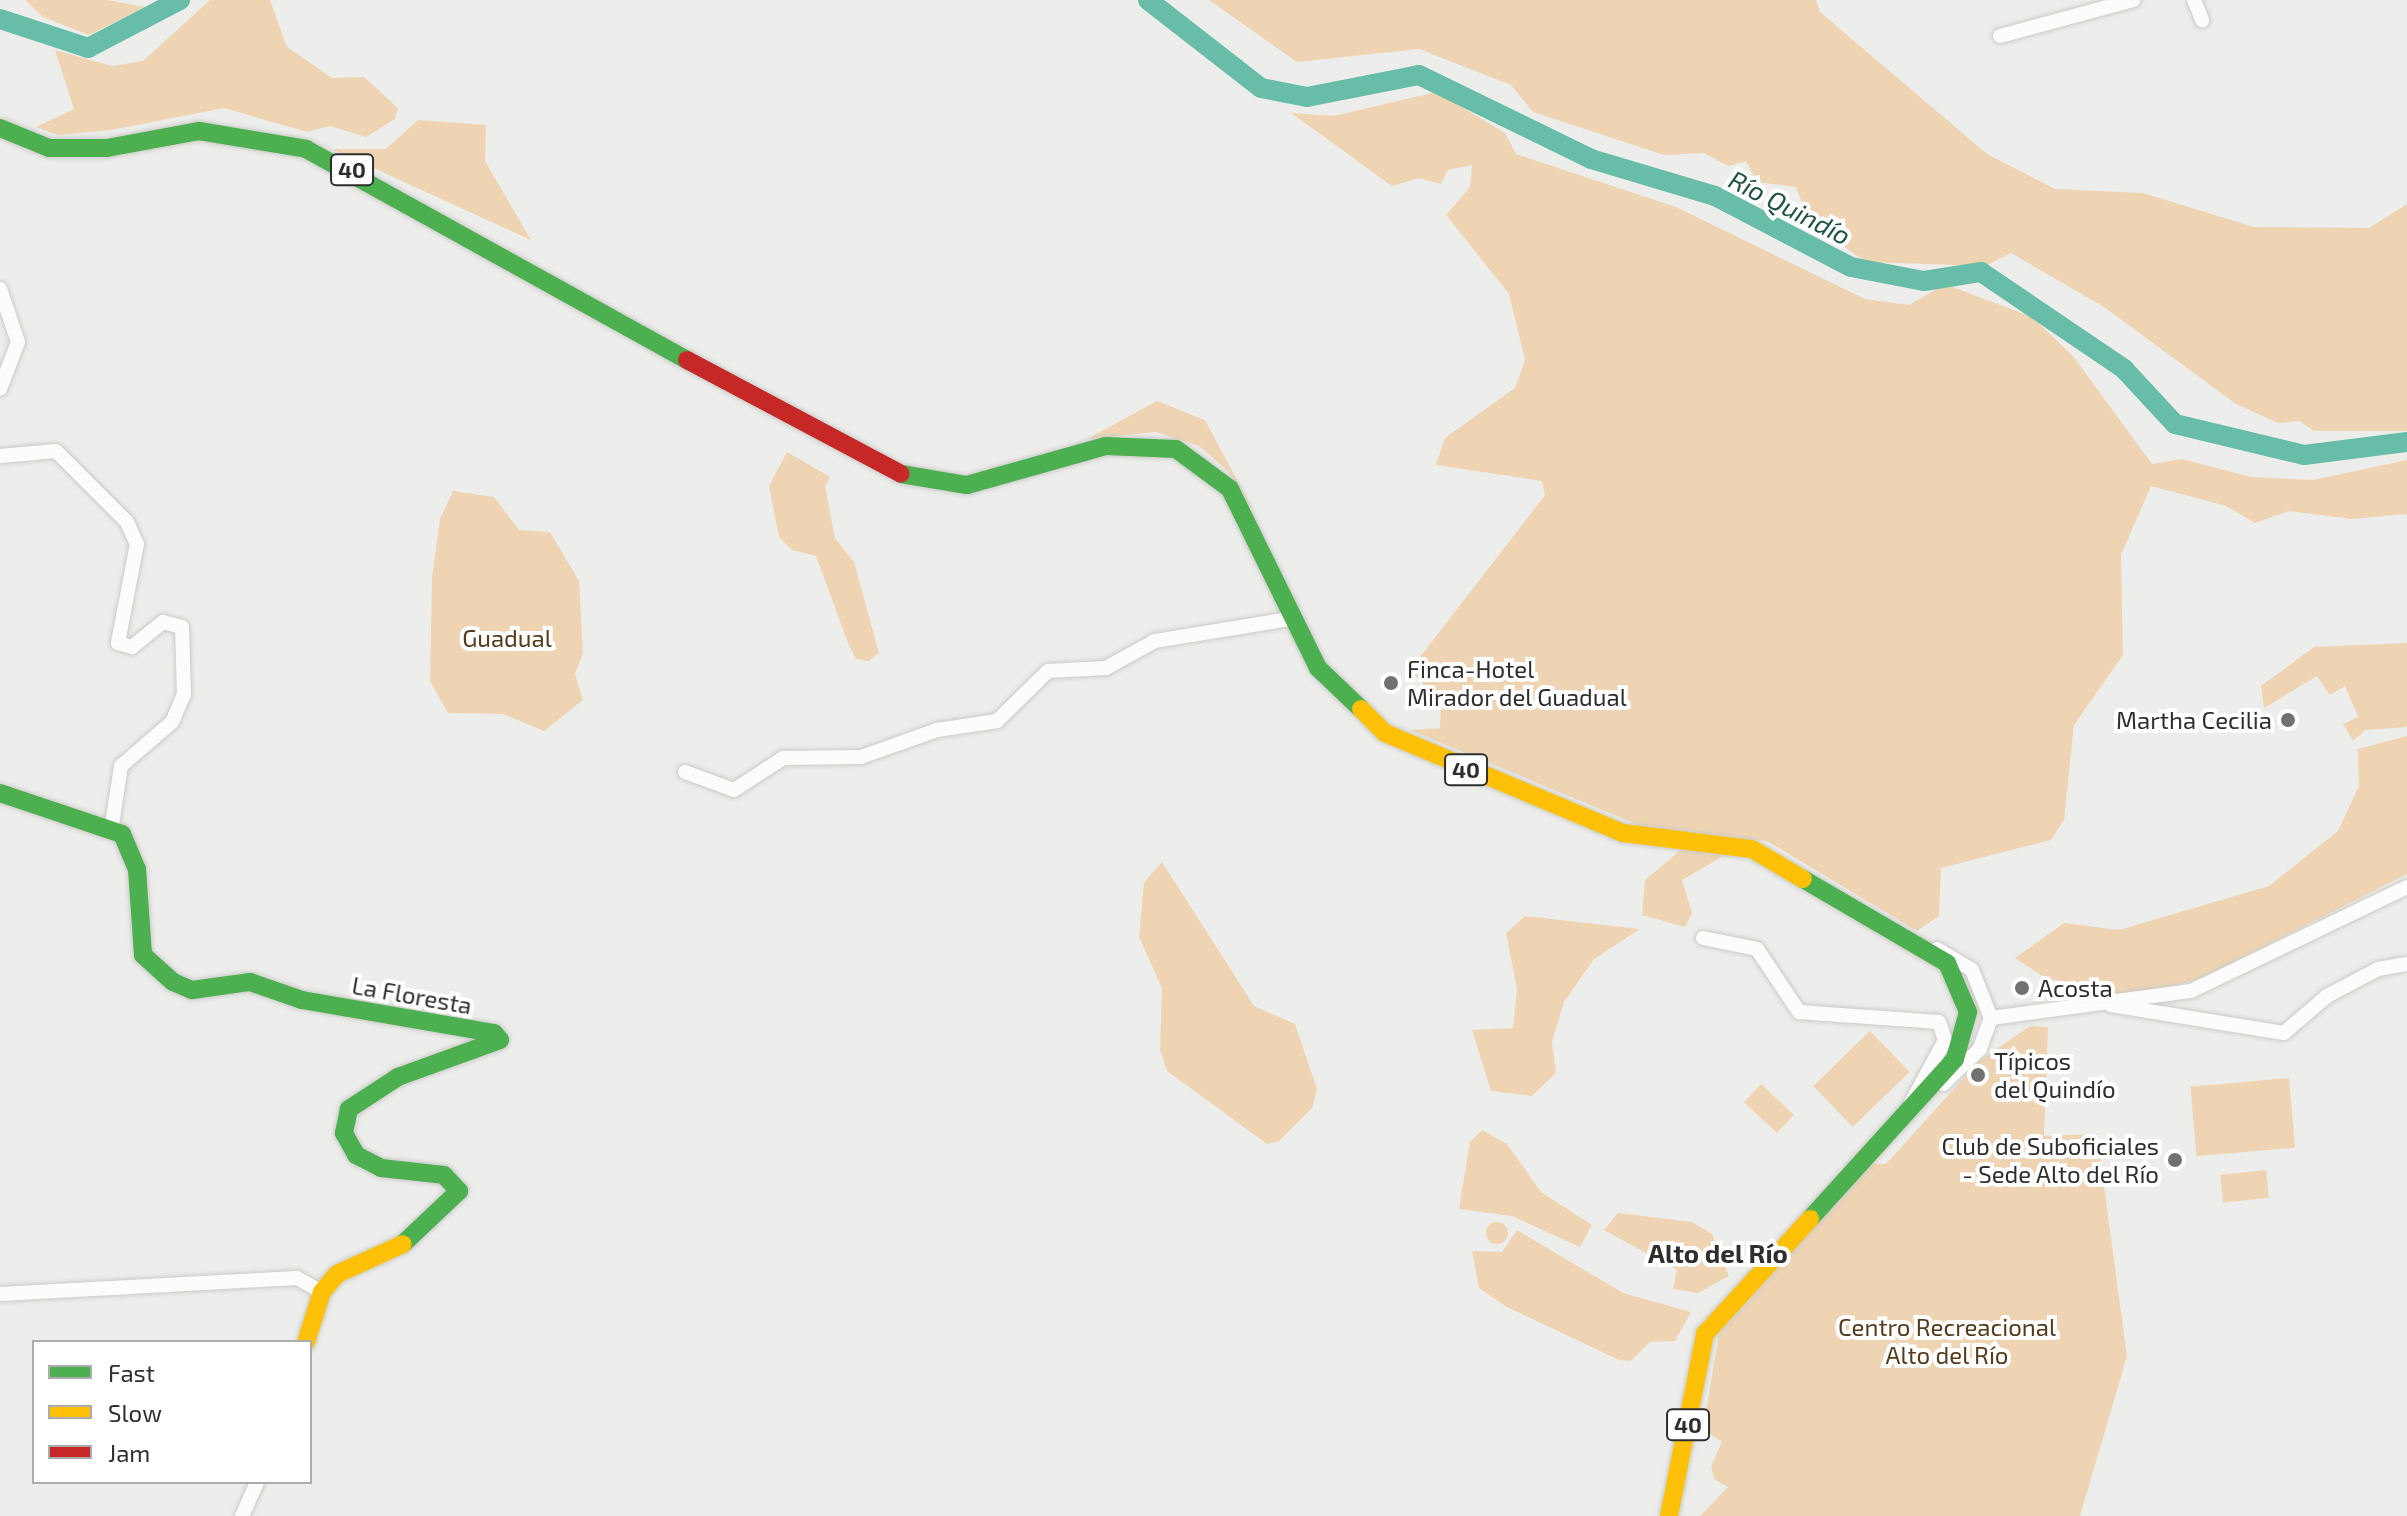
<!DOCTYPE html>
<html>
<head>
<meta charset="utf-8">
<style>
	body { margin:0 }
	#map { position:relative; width:2407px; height:1516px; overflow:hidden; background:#edeeeb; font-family:"Exo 2",sans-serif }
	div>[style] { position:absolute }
	.green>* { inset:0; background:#efd4b3; transform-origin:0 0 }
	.round { border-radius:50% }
	.river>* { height:20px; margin:-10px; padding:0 10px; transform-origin:10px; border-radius:10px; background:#68bda8 }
	.roads { filter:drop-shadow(0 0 2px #cacbc8) drop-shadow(0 0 2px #cacbc8) }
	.street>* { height:14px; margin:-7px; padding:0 7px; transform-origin:7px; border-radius:7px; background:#fcfcfc }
	.fast>* { height:18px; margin:-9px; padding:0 9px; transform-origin:9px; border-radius:9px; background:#4caf50 }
	.slow>* { height:18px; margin:-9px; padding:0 9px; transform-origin:9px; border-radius:9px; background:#ffc107 }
	.jam>* { height:18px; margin:-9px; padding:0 9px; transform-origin:9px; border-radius:9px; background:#c62828 }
	.dots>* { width:22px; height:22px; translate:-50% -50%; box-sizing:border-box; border:4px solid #fff; border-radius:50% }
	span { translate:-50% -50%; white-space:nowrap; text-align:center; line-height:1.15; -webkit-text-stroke:8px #fff; paint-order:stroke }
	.shield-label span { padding:2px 6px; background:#fff; border:2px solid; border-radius:6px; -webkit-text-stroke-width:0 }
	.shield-label { font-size:22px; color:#2e2f2d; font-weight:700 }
	.park-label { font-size:24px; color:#533b1c }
	.poi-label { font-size:24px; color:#2e2f2d }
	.left { translate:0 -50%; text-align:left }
	.right { translate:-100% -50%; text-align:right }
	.street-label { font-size:24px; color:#2e2f2d }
	.water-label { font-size:26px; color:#205144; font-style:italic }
	.neighbourhood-label { font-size:26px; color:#2e2f2d; font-weight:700 }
	.legend { position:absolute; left:32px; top:1340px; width:280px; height:144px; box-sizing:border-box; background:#fff; border:2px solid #abacab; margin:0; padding:10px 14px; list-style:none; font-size:24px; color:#2e2f2d }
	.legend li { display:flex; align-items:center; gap:16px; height:40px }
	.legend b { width:40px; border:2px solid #abacab }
</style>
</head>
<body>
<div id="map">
	<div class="green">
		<i style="clip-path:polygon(25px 0,107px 0,145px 7px,89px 35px,43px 17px)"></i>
		<i style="clip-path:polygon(210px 0,270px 0,287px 47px,332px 78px,364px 77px,398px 108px,395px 119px,366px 137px,330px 126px,307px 132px,224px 108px,111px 130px,58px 135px,36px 127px,74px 109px,55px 50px,112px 66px,143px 61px)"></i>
		<i style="clip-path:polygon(1209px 0,1816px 0,1820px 12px,1987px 154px,2055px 189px,2143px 193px,2254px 227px,2369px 228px,2407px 204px,2407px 431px,2314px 431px,2299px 421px,2278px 423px,2236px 404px,2104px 307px,2011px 253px,1985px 266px,1866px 262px,1832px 238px,1823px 221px,1808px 218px,1796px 187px,1757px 182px,1746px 161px,1728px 166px,1704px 153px,1664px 155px,1533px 112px,1511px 85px,1419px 49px,1297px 62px)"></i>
		<i style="clip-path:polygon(1436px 92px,1505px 133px,1516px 154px,1676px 207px,1865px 299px,1909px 305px,1945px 284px,2032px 317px,2073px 356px,2152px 464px,2182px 459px,2251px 477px,2313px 480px,2407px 460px,2407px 514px,2351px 519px,2289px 511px,2255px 523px,2226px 506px,2151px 486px,2121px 555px,2123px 655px,2074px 725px,2064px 820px,2051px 840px,1941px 868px,1939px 916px,1917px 931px,1767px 841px,1648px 829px,1410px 730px,1440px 728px,1441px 704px,1410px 670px,1545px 495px,1542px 481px,1436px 465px,1445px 438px,1515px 388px,1525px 360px,1509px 294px,1446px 215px,1470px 187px,1472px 165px,1448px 170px,1441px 184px,1419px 178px,1392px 186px,1291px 113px,1334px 116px)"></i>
		<i style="clip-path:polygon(418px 120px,486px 125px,485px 161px,531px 240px,332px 149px,386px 149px)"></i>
		<i style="clip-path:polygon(1157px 401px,1205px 420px,1255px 514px,1228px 471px,1199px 446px,1156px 432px,1087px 439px)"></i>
		<i style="clip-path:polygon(787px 452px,830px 477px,825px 486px,835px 538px,854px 562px,879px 653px,869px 661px,856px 659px,848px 643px,816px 556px,792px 550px,779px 537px,769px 486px)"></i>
		<i style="clip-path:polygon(453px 491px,494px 497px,519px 530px,550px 532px,579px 581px,583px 653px,575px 674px,583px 700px,544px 731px,503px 714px,448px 713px,430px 681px,432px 577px,440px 519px)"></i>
		<i style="clip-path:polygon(2407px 643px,2407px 727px,2365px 730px,2353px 741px,2343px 724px,2358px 717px,2345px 686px,2330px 695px,2317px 676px,2264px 708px,2261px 686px,2314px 647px)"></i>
		<i style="clip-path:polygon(2407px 736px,2407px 874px,2202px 978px,2157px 991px,2089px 995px,2090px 985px,2047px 979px,2015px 958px,2064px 923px,2119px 930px,2269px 886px,2338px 831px,2359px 786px,2358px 749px)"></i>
		<i style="clip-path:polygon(1681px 850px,1727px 854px,1682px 880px,1692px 913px,1685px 927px,1642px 915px,1645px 880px)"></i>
		<i style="clip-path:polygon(1162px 862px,1254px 1006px,1295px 1024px,1317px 1089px,1312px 1108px,1279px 1141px,1267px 1144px,1167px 1071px,1160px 1050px,1162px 988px,1139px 937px,1144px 883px)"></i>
		<i style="clip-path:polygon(1525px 916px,1640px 929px,1594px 959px,1564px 1002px,1552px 1042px,1556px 1073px,1532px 1096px,1491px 1091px,1472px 1030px,1513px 1028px,1517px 989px,1506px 933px)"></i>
		<i style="clip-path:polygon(2030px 1026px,2048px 1027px,2044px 1136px,2097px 1134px,2127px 1356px,2080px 1516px,1700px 1516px,1728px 1487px,1714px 1479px,1711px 1466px,1722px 1442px,1703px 1429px,1719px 1334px,1872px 1164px,1886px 1164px,1979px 1061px)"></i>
		<i style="left:1870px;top:1031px;width:57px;height:79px;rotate:46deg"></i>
		<i style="left:2289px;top:1078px;width:70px;height:99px;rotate:85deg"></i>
		<i style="left:1761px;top:1084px;width:45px;height:25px;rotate:43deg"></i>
		<i style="clip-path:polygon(1482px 1130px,1507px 1144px,1541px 1192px,1592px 1225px,1580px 1247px,1512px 1216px,1459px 1209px,1470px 1142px)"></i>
		<i style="left:2266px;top:1170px;width:28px;height:46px;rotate:84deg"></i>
		<i style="clip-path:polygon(1618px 1213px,1692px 1222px,1712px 1234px,1729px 1276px,1698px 1293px,1673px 1289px,1677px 1270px,1604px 1230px)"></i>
		<i class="round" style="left:1486px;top:1222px;width:22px;height:22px"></i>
		<i style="clip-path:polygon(1517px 1230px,1623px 1293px,1691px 1312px,1675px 1341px,1650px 1342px,1631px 1361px,1619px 1360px,1505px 1306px,1479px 1288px,1472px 1251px,1502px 1252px)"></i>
	</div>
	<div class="river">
		<i style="left:1148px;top:0;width:143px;rotate:37.9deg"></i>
		<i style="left:1261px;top:88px;width:47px;rotate:11.1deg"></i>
		<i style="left:1307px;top:97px;width:114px;rotate:-11.1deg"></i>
		<i style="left:1419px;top:75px;width:191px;rotate:26deg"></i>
		<i style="left:1591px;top:159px;width:129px;rotate:16.6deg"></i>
		<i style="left:1715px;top:196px;width:153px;rotate:27.6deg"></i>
		<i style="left:1851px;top:267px;width:74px;rotate:10.9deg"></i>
		<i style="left:1924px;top:281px;width:58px;rotate:-9deg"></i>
		<i style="left:1981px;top:272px;width:173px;rotate:34.1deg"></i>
		<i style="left:2124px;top:369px;width:75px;rotate:47.2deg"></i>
		<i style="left:2175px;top:424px;width:133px;rotate:13.5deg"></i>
		<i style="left:2304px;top:455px;width:104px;rotate:-7.2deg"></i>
		<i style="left:0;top:19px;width:93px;rotate:18.2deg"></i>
		<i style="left:88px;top:48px;width:104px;rotate:-27.6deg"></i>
	</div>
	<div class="roads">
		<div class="street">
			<i style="left:2194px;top:0;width:22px;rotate:68deg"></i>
			<i style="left:2000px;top:36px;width:138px;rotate:-15.1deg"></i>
			<i style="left:0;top:289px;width:56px;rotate:71.2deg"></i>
			<i style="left:18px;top:342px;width:50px;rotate:111deg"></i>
			<i style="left:0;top:456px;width:56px;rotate:-5.1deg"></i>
			<i style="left:56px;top:451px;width:100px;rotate:45deg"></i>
			<i style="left:127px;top:522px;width:24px;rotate:66deg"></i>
			<i style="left:137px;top:544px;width:101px;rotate:100.9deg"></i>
			<i style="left:118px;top:643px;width:15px;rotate:16deg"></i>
			<i style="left:132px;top:647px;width:40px;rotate:-39deg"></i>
			<i style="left:163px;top:622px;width:20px;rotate:15deg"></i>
			<i style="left:182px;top:627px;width:67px;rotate:88.3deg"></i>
			<i style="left:184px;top:694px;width:30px;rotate:113deg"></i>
			<i style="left:172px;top:722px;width:67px;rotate:139.2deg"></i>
			<i style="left:121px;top:766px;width:60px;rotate:98.7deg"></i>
			<i style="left:685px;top:772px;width:52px;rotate:20.2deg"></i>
			<i style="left:734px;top:790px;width:59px;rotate:-33.1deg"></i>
			<i style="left:783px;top:758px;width:78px;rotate:-0.7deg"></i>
			<i style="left:861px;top:757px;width:81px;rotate:-19.6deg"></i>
			<i style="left:937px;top:730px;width:61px;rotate:-8.5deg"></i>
			<i style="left:997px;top:721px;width:71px;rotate:-44.4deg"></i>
			<i style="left:1048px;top:671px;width:58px;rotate:-3deg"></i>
			<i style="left:1106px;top:668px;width:56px;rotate:-28.9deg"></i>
			<i style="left:1155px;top:641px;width:137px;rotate:-9.3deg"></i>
			<i style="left:1703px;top:938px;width:55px;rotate:11.5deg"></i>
			<i style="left:1757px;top:949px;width:76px;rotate:56.3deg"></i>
			<i style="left:1799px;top:1012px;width:140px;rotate:4.1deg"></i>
			<i style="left:1939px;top:1022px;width:19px;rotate:72deg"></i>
			<i style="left:1945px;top:1040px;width:72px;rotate:118.4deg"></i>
			<i style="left:1937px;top:949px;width:41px;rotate:31deg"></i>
			<i style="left:1972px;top:970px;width:52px;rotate:68.4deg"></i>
			<i style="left:1991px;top:1018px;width:33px;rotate:110deg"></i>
			<i style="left:1980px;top:1049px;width:51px;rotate:136.6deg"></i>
			<i style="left:2111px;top:1005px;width:175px;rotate:9.2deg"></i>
			<i style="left:2284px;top:1033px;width:57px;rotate:-40.7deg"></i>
			<i style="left:2327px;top:996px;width:58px;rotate:-27.9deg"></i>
			<i style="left:2378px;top:969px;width:29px;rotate:-10deg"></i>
			<i style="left:1991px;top:1018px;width:202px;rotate:-7.7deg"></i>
			<i style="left:2191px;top:991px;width:240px;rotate:-25.7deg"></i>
			<i style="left:0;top:1294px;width:297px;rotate:-3.1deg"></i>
			<i style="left:297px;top:1278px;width:29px;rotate:29deg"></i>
			<i style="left:242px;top:1516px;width:37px;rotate:-66deg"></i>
		</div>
		<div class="fast">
			<i style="left:0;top:128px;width:53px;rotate:22.2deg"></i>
			<i style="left:49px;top:148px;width:58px"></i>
			<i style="left:107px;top:148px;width:94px;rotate:-10.5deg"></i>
			<i style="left:199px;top:131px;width:109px;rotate:9.5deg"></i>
			<i style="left:306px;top:149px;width:436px;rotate:29deg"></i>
			<i style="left:901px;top:474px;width:67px;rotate:9.5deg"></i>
			<i style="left:967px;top:485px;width:144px;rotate:-15.7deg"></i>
			<i style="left:1106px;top:446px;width:70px;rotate:2.5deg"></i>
			<i style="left:1176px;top:449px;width:67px;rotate:36.5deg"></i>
			<i style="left:1230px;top:489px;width:199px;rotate:63.8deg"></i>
			<i style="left:1318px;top:668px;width:59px;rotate:43.6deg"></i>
			<i style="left:0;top:793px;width:129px;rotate:18.6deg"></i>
			<i style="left:122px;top:834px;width:38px;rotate:67deg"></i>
			<i style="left:137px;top:869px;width:86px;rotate:86deg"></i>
			<i style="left:143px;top:955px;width:40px;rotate:42deg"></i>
			<i style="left:173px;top:982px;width:21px;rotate:23deg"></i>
			<i style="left:192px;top:990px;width:59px;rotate:-7.9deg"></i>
			<i style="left:250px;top:982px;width:55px;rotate:19.1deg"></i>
			<i style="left:302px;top:1000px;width:195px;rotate:9.8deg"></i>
			<i style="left:494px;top:1033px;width:9px;rotate:49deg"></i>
			<i style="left:500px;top:1040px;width:109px;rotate:160.1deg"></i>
			<i style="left:398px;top:1077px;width:59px;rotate:146.9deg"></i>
			<i style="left:349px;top:1109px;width:25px;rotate:102deg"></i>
			<i style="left:344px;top:1133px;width:25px;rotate:61deg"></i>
			<i style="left:356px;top:1155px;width:28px;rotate:27deg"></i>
			<i style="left:381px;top:1168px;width:63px;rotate:6.3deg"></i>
			<i style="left:444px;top:1175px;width:22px;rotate:47deg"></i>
			<i style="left:459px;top:1191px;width:77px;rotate:136.6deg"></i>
			<i style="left:1803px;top:879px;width:167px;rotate:30.3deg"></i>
			<i style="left:1947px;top:963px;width:53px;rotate:66.8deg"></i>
			<i style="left:1968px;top:1012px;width:49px;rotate:105.5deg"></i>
			<i style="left:1955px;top:1059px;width:216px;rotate:132.2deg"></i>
		</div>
		<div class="slow">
			<i style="left:1361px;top:709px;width:34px;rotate:45deg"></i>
			<i style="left:1385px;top:733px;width:258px;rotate:22.8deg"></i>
			<i style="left:1623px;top:833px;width:130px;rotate:7.1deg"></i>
			<i style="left:1752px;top:849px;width:59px;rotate:30.5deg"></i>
			<i style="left:306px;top:1342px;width:52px;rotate:-72.3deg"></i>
			<i style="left:322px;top:1292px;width:23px;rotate:-50deg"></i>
			<i style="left:337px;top:1274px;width:72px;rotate:-24.4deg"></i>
			<i style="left:1669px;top:1516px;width:186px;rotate:-78.8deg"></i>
			<i style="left:1705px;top:1334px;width:156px;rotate:-47.6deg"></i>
		</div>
		<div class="jam">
			<i style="left:687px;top:360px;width:242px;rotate:28deg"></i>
		</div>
	</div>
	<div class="dots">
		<i style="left:1391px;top:683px;background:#717270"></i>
		<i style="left:2288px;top:720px;background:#717270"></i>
		<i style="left:2022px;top:988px;background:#717270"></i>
		<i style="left:1978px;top:1075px;background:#717270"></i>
		<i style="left:2175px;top:1160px;background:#717270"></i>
	</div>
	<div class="shield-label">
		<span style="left:352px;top:170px">40</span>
		<span style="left:1466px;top:770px">40</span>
		<span style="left:1688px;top:1425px">40</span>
	</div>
	<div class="park-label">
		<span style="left:507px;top:638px">Guadual</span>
		<span style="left:1947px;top:1341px">Centro Recreacional<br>Alto del Río</span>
	</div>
	<div class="poi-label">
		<span class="left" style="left:1407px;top:683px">Finca-Hotel<br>Mirador del Guadual</span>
		<span class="right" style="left:2272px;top:720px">Martha Cecilia</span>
		<span class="left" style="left:2038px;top:988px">Acosta</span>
		<span class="left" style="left:1994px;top:1075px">Típicos<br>del Quindío</span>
		<span class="right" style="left:2159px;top:1160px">Club de Suboficiales<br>- Sede Alto del Río</span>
	</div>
	<div class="street-label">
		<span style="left:412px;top:995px;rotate:10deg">La Floresta</span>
	</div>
	<div class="water-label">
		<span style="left:1790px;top:207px;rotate:27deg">Río Quindío</span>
	</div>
	<div class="neighbourhood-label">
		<span style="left:1718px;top:1253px">Alto del Río</span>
	</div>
	<ul class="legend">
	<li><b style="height:10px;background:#4caf50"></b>Fast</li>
	<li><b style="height:10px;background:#ffc107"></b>Slow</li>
	<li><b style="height:10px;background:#c62828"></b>Jam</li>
	</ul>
</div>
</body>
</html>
